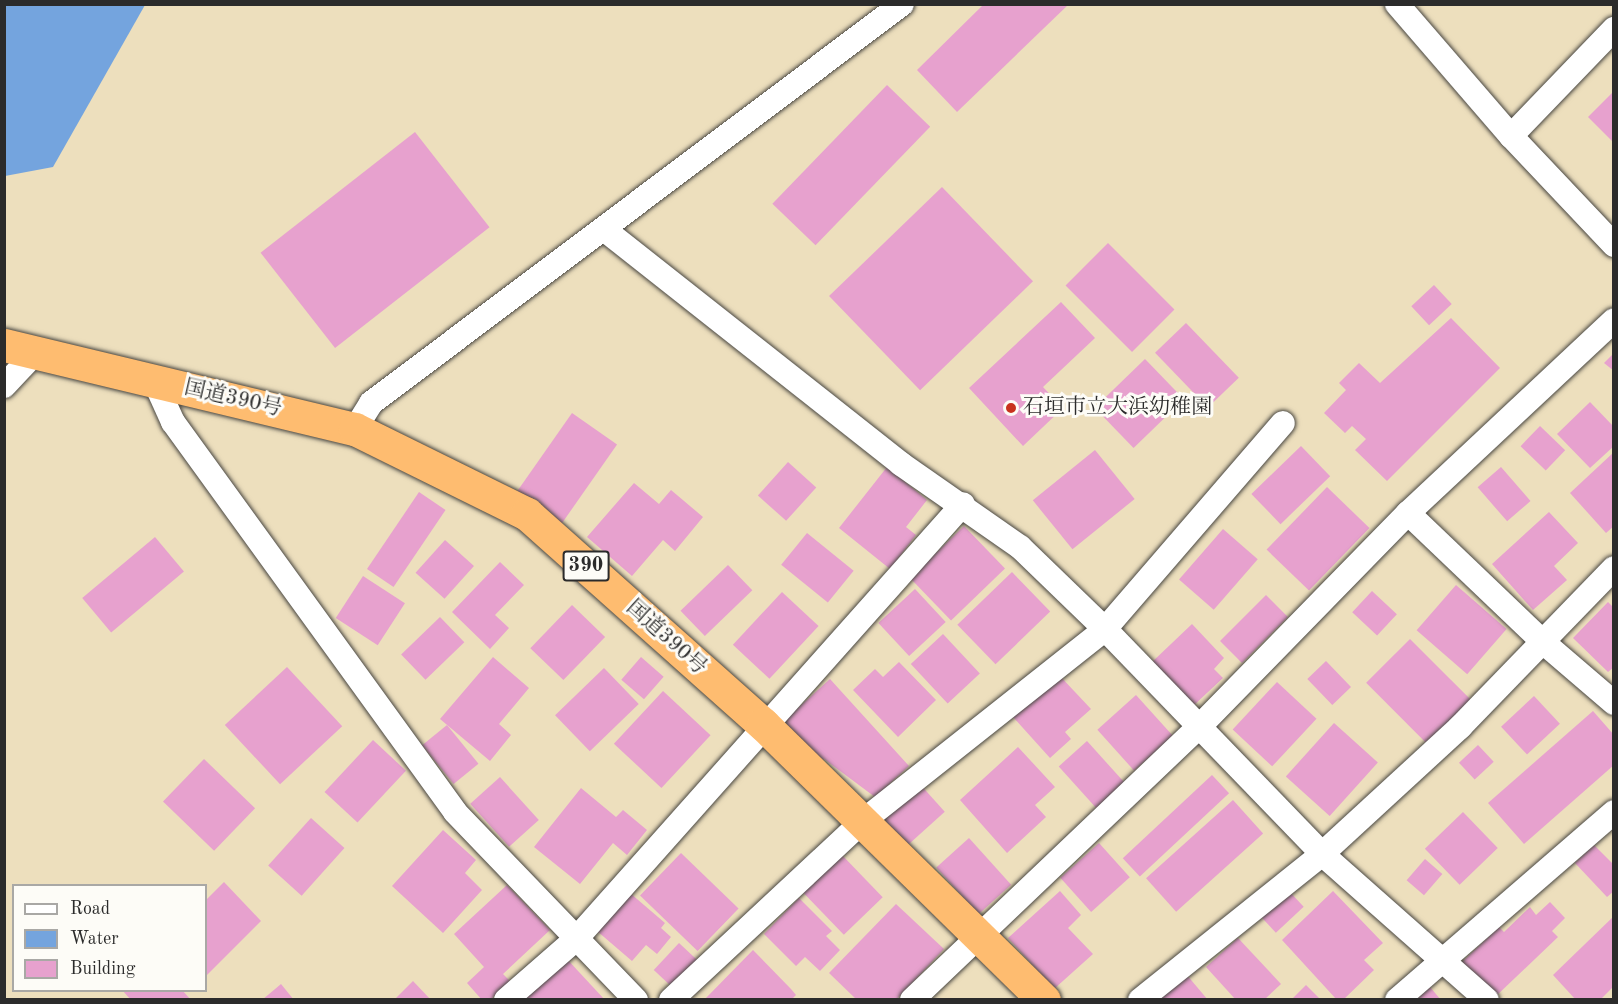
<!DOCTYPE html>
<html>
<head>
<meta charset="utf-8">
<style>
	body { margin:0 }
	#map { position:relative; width:1618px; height:1004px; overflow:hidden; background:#eddfbd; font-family:"Old Standard TT","Noto Serif JP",serif }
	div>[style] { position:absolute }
	.water>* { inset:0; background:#74a4de }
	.building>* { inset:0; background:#e7a1ce; transform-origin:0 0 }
	.roads { filter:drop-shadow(0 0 2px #484641) drop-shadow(0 0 2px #484641) }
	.minor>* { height:24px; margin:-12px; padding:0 12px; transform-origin:12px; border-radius:12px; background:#fff }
	.trunk>* { height:33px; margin:-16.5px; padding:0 16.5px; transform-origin:16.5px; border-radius:16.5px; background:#febc70 }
	.dots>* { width:16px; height:16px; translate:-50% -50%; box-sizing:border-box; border:3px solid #fdfcf7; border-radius:50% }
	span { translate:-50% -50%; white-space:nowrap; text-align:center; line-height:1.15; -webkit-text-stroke:6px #fdfcf7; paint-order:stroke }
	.shield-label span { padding:2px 4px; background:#fdfcf7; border:2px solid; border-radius:4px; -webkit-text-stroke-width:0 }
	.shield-label { font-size:20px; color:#2b2b2b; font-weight:700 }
	.street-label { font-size:21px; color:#2b2b2b }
	.poi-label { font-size:21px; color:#2b2b2b }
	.left { translate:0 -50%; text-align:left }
	.frame { position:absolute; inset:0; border:6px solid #2b2b2b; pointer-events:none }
	.legend { position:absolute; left:12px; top:884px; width:195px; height:108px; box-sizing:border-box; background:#fdfcf7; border:2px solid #a9a8a5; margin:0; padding:8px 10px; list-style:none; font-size:18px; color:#2b2b2b }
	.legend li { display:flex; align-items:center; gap:12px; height:30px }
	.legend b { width:30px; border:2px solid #a9a8a5 }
</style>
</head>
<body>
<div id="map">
	<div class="water">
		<i style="clip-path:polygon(5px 4px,145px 5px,53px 167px,5px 176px)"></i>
	</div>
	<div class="building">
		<i style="clip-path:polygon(984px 4px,1069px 4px,957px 112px,917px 70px)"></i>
		<i style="left:887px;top:85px;width:60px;height:165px;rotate:44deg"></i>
		<i style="clip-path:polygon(1614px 91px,1614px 143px,1588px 117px)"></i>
		<i style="left:415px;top:132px;width:121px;height:196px;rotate:52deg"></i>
		<i style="left:942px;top:187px;width:131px;height:157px;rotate:46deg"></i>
		<i style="left:1108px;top:243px;width:94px;height:60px;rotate:45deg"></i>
		<i style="left:1434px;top:285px;width:26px;height:31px;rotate:47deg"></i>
		<i style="clip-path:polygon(1061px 302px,1095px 338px,1043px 387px,1063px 408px,1023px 446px,969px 388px)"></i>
		<i style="clip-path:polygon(1451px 318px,1500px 368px,1387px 481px,1355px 450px,1366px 439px,1352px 426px,1345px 433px,1324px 413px,1346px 390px,1339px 383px,1359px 363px,1380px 383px)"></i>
		<i style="left:1186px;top:323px;width:76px;height:43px;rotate:46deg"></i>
		<i style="clip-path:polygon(1614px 353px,1614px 371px,1604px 363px)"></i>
		<i style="left:1145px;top:359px;width:56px;height:70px;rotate:46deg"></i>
		<i style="clip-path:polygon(1590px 402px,1614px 427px,1614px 446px,1590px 468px,1557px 434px)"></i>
		<i style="left:572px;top:413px;width:55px;height:98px;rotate:35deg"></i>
		<i style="left:1540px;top:426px;width:35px;height:28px;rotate:44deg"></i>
		<i style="left:1301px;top:446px;width:42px;height:69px;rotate:46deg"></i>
		<i style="left:1095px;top:450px;width:63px;height:80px;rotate:51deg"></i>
		<i style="clip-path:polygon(1614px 452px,1614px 526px,1606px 533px,1570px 493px)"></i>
		<i style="left:788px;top:462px;width:38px;height:45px;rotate:42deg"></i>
		<i style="clip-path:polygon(887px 467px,927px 500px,906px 527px,916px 535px,890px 569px,839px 528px)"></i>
		<i style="left:1501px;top:467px;width:45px;height:31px;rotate:49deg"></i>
		<i style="clip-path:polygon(634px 483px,659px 504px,671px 490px,703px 517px,675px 551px,663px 540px,632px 576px,587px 537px)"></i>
		<i style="left:1327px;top:487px;width:59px;height:87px;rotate:44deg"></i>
		<i style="left:419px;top:492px;width:32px;height:93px;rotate:34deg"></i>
		<i style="clip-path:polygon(1549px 512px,1578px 543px,1554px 566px,1567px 580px,1533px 610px,1492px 564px)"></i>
		<i style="left:964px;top:526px;width:59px;height:75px;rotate:46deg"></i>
		<i style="left:1223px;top:529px;width:46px;height:67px;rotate:41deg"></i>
		<i style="left:807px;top:533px;width:60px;height:41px;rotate:39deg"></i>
		<i style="left:155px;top:537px;width:45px;height:95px;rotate:50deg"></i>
		<i style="left:445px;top:540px;width:39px;height:44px;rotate:42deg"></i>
		<i style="clip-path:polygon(500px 562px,524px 585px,495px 615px,509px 628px,490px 649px,452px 612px)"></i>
		<i style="left:728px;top:565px;width:35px;height:66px;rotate:46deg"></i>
		<i style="left:1012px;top:572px;width:55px;height:76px;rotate:46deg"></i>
		<i style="left:363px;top:576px;width:50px;height:50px;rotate:33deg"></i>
		<i style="left:1456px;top:585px;width:67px;height:60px;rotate:41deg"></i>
		<i style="left:915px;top:589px;width:45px;height:50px;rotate:47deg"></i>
		<i style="left:1372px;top:591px;width:34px;height:29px;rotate:43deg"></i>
		<i style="left:782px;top:592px;width:50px;height:72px;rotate:43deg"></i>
		<i style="left:1266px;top:595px;width:31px;height:65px;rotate:45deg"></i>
		<i style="clip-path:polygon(1608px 602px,1614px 608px,1614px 667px,1608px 672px,1573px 638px)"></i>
		<i style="left:572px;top:605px;width:46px;height:60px;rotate:44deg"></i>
		<i style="left:440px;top:617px;width:35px;height:54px;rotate:46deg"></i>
		<i style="clip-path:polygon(1192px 624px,1224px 658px,1214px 669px,1223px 678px,1192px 707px,1151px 663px)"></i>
		<i style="left:943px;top:634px;width:54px;height:44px;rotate:47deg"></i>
		<i style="left:1410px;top:639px;width:86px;height:62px;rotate:45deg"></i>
		<i style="clip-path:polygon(493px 657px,529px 688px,499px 724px,511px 735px,490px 761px,440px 719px)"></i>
		<i style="left:641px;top:657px;width:30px;height:30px;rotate:41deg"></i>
		<i style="left:1326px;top:661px;width:36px;height:26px;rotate:46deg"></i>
		<i style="clip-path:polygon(899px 662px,936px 700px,898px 737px,853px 690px,875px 669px,883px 677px)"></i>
		<i style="left:287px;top:667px;width:81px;height:85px;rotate:47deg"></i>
		<i style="left:604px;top:668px;width:50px;height:68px;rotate:46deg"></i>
		<i style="clip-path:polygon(1059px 675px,1091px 709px,1065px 732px,1071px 739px,1050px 758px,1013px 717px)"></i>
		<i style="clip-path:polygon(830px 679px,909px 766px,875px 797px,824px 759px,814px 768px,777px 727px)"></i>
		<i style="left:1277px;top:682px;width:54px;height:65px;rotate:43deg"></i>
		<i style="left:663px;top:691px;width:65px;height:72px;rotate:43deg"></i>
		<i style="left:1136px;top:695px;width:55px;height:52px;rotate:48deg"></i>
		<i style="left:1534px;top:696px;width:38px;height:45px;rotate:47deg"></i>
		<i style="clip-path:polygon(1593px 711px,1614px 735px,1614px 765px,1524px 844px,1488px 803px)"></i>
		<i style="left:1334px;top:723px;width:59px;height:72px;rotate:42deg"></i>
		<i style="left:447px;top:725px;width:50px;height:32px;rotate:51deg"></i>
		<i style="left:373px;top:740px;width:45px;height:71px;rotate:43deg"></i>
		<i style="left:1087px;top:741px;width:61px;height:38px;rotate:48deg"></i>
		<i style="left:1478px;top:745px;width:23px;height:26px;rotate:47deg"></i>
		<i style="clip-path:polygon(1018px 747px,1055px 787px,1035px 805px,1046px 817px,1007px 853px,960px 800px)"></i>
		<i style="left:204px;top:759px;width:71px;height:59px;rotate:44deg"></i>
		<i style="left:1212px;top:775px;width:25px;height:122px;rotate:47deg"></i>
		<i style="left:500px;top:777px;width:58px;height:40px;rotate:48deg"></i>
		<i style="left:918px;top:782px;width:40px;height:56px;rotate:48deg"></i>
		<i style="clip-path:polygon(581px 788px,616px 817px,623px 810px,647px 830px,627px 855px,613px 843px,580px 884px,534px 847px)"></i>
		<i style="left:1233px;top:800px;width:45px;height:117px;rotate:48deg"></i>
		<i style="left:1463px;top:812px;width:50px;height:53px;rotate:46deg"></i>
		<i style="left:311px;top:818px;width:45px;height:64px;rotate:42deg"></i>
		<i style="clip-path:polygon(443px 830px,476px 860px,465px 873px,482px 890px,443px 933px,392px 886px)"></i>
		<i style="left:969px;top:838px;width:63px;height:44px;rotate:48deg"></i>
		<i style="left:1099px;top:843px;width:46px;height:52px;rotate:48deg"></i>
		<i style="clip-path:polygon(1594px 845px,1614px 865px,1614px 891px,1607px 897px,1575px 863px)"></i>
		<i style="left:681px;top:853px;width:80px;height:59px;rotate:44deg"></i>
		<i style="left:841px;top:854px;width:60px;height:54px;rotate:46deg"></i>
		<i style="left:1425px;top:859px;width:23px;height:28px;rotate:41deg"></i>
		<i style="clip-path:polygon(224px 882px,261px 921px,206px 976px,206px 900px)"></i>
		<i style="clip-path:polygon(507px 885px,550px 930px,503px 974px,510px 981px,490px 1000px,482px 1000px,467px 983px,484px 967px,454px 934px)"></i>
		<i style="left:1288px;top:890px;width:23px;height:38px;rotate:47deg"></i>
		<i style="clip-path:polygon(1060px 891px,1081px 915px,1068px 928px,1093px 954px,1054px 989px,1008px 938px)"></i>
		<i style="clip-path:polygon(1333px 891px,1383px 943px,1364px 960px,1374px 970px,1343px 1000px,1337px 1000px,1282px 940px)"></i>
		<i style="clip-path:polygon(630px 893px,665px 923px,661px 928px,671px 937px,657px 954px,646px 945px,632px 961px,597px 931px)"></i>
		<i style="clip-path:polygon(799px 898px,832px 931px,826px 936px,840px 950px,820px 971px,805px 957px,796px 966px,764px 934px)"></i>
		<i style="clip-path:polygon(1550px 902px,1565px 918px,1552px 931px,1558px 937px,1495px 997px,1462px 962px,1499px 927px,1504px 932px,1530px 907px,1536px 915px)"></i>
		<i style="clip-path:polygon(896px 904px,944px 949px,896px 1000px,857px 1000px,829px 973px)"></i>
		<i style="clip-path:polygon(1614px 916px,1614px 986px,1600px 1000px,1576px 1000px,1553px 975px)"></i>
		<i style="clip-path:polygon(1238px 938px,1281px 984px,1264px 1000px,1236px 1000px,1206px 967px)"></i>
		<i style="left:679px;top:943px;width:26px;height:37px;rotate:43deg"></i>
		<i style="clip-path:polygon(753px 950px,791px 989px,796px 995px,791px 1000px,704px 1000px)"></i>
		<i style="clip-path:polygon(566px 958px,605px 1000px,523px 1000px)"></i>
		<i style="clip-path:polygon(1186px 974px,1208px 1000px,1156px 1000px)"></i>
		<i style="clip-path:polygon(413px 981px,431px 1000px,394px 1000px)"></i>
		<i style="clip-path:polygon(281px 984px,294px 1000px,262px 1000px)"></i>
		<i style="clip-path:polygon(1306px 985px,1321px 1000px,1291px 1000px)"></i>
		<i style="clip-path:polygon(1430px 987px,1441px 1000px,1416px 1000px)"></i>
		<i style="clip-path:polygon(122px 990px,182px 990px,191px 1000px,131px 1000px)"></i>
	</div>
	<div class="roads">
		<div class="minor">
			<i style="left:1397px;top:4px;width:174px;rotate:49.2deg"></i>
			<i style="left:1511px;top:136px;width:150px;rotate:46.6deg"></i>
			<i style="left:1511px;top:136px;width:149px;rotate:-46.1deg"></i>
			<i style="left:605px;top:230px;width:377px;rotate:38.3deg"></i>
			<i style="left:901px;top:464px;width:145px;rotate:34.9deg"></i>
			<i style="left:1020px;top:547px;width:118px;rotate:44deg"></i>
			<i style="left:1105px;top:629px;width:313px;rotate:46deg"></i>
			<i style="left:1322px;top:854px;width:220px;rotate:41.5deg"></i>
			<i style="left:154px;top:380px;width:46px;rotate:65.7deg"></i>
			<i style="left:173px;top:422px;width:481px;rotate:54.1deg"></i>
			<i style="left:455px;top:812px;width:261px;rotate:46.1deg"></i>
			<i style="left:4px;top:386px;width:47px;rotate:-46.7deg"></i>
			<i style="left:355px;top:429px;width:31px;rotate:-58deg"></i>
			<i style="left:371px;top:403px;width:664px;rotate:-36.92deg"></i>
			<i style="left:1408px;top:513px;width:188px;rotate:43.7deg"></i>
			<i style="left:1544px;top:643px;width:92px;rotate:40.6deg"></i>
			<i style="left:506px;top:1000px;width:93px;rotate:-41.1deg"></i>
			<i style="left:576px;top:939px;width:582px;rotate:-48.34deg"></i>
			<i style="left:671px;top:1000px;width:262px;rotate:-43deg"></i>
			<i style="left:863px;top:821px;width:309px;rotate:-38.4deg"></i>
			<i style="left:1105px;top:629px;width:272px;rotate:-49.2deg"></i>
			<i style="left:912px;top:1000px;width:396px;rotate:-43.6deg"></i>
			<i style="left:1199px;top:727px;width:299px;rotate:-45.7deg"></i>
			<i style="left:1408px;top:513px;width:282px;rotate:-43.1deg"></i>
			<i style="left:1140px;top:1000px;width:233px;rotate:-38.7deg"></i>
			<i style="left:1322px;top:854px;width:188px;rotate:-42.6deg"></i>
			<i style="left:1460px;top:727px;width:221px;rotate:-45.9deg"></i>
			<i style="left:1397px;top:1000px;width:287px;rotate:-40.9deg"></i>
		</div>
		<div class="trunk">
			<i style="left:4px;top:345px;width:361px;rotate:13.5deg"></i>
			<i style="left:355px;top:429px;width:192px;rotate:26.3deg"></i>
			<i style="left:527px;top:514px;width:316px;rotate:41.7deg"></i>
			<i style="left:763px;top:724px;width:394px;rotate:44.5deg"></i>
		</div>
	</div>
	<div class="dots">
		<i style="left:1011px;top:408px;background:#c8321e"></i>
	</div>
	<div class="shield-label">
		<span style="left:586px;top:566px">390</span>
	</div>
	<div class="street-label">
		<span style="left:233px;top:399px;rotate:13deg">国道390号</span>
		<span style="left:666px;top:638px;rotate:42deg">国道390号</span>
	</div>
	<div class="poi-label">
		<span class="left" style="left:1023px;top:408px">石垣市立大浜幼稚園</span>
	</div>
	<div class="frame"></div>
	<ul class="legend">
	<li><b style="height:8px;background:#fff"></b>Road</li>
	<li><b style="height:16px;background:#74a4de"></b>Water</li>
	<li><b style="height:16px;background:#e7a1ce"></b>Building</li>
	</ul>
</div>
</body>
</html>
